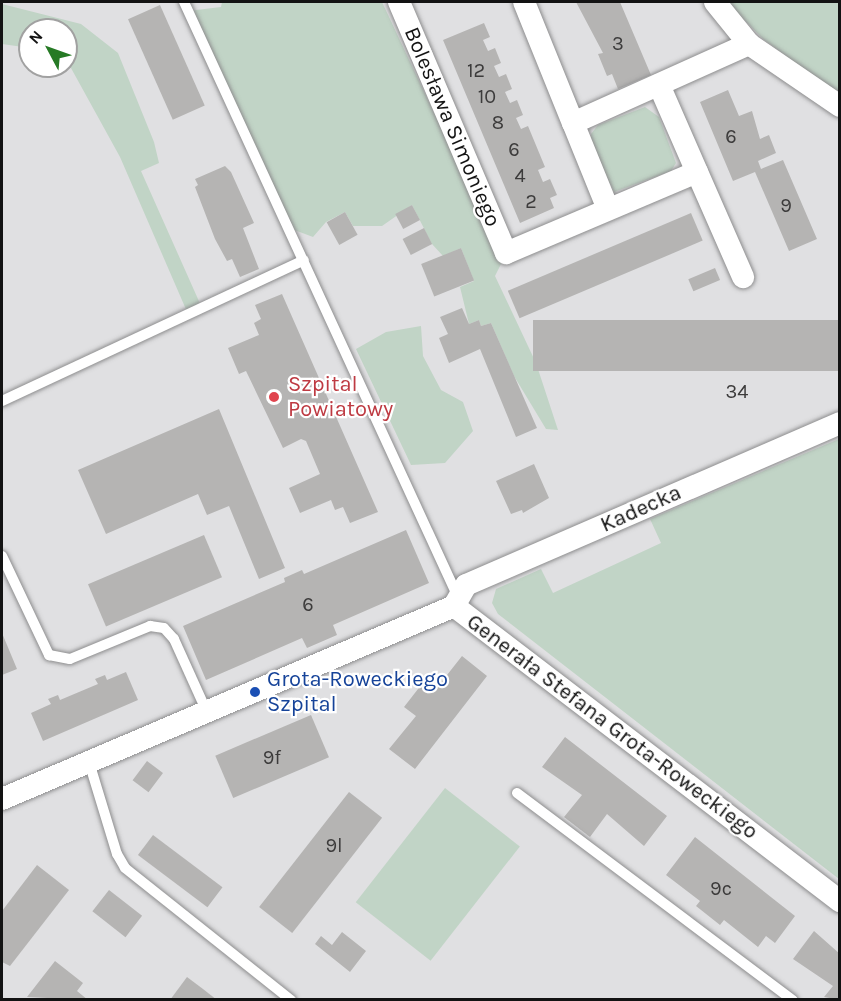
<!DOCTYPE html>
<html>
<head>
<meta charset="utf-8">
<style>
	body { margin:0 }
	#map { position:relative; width:841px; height:1001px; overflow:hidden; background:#e0e0e2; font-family:Karla,sans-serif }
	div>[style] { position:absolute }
	.green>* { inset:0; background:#c1d4c6; transform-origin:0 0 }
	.building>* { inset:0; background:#b5b4b3; transform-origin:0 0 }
	.roads { filter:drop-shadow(0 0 2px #8d8d8e) drop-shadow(0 0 2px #8d8d8e) }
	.service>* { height:10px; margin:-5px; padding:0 5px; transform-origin:5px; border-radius:5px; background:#fff }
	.minor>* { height:22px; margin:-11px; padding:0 11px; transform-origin:11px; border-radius:11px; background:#fff }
	.dots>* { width:16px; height:16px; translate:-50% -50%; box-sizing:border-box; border:3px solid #fff; border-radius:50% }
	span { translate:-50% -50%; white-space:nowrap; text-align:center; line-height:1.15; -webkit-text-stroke:4.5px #fff; paint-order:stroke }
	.number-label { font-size:20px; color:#3c3b3b }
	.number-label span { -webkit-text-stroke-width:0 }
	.street-label { font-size:22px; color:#131313 }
	.health-label { font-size:22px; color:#be3a42 }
	.left { translate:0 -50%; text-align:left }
	.transit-label { font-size:22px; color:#164399 }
	.frame { position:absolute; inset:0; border:3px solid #131313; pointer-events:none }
	.north { position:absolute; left:18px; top:18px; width:60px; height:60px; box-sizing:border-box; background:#fff; border:2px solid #a1a1a1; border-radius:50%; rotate:311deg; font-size:16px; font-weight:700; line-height:24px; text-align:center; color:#131313 }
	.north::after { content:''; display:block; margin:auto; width:21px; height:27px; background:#267a25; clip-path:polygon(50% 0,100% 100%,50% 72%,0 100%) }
</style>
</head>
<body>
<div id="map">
	<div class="green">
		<i style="clip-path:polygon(222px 2px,382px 2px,503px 260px,495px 276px,536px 363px,558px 430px,546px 429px,514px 376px,491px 323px,481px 326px,479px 320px,469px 324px,460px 287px,474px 281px,461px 248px,443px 256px,432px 244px,412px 205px,382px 226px,353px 226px,345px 212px,326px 222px,313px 237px,289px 228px,188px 11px,221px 7px)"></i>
		<i style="clip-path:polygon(727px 2px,839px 2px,839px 95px,763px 39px)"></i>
		<i style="clip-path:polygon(2px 4px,81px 24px,118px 53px,154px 142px,159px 163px,141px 171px,202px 308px,188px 314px,120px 157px,66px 59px,66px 30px,30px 30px,30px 48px,2px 44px)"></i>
		<i style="clip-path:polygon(645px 107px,659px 117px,676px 163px,671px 171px,614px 192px,591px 144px,591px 134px,598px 125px)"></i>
		<i style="clip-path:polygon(421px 326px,423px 356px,441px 390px,463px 402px,473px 431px,445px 463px,411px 465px,356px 349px,386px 332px)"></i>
		<i style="clip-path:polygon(839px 439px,839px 879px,498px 614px,492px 603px,496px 589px,541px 569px,553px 593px,661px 543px,650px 519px)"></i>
		<i style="left:445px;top:788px;width:95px;height:145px;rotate:38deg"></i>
	</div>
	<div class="building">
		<i style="clip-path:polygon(576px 2px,620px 2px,651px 75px,618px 89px,612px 74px,607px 76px,598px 54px,603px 53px)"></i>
		<i style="left:160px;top:5px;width:110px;height:35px;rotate:66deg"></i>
		<i style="clip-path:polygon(484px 23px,490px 37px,483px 40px,488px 51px,495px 48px,501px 63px,494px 66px,499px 77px,506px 74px,512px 89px,505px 92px,510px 103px,517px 100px,523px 115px,516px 118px,521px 129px,528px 126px,545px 167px,538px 170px,543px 182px,550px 179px,557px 195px,550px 198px,554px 208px,520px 223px,443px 40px)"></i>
		<i style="clip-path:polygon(728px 90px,739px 116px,752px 111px,760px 139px,769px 135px,776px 153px,758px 161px,761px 169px,783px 160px,817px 239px,789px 251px,755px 172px,733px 181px,700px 102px)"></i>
		<i style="clip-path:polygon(225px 166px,231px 172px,254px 223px,243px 228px,259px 269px,240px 277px,232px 259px,227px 261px,215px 239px,195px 187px,198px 185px,195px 179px)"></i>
		<i style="left:412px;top:205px;width:17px;height:19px;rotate:62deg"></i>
		<i style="left:345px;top:212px;width:26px;height:21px;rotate:61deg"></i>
		<i style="left:691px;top:213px;width:30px;height:199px;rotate:67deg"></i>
		<i style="left:424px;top:228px;width:18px;height:24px;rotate:63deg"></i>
		<i style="left:461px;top:248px;width:35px;height:43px;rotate:68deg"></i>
		<i style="left:715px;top:268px;width:13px;height:29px;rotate:67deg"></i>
		<i style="clip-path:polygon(282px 294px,378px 512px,350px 523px,343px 507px,335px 510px,331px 500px,300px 513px,289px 488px,320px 474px,306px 441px,301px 439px,283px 448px,246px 371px,239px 374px,228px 348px,259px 335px,254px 323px,261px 319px,255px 305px)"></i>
		<i style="clip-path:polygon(462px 308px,469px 324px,479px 320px,481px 326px,491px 323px,537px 428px,516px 437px,480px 349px,449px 363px,439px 338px,448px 334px,440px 317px)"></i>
		<i style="left:840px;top:320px;width:51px;height:307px;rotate:90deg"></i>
		<i style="clip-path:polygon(219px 409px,285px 568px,259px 579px,229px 506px,207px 515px,198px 494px,106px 534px,78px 470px)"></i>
		<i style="clip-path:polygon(534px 464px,549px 498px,523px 513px,522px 510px,511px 514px,496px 481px)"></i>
		<i style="clip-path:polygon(406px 530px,429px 583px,333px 625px,337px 635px,307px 648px,302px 638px,206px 680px,183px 626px,285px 582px,284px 578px,302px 570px,304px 574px)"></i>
		<i style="left:204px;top:535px;width:46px;height:126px;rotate:67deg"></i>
		<i style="clip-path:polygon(2px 633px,17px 669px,2px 675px)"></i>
		<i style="clip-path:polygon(462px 656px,487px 676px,415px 769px,389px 749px,416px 716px,404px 707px,425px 680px,436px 689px)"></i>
		<i style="clip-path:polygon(126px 672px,138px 700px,43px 741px,31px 713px,51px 704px,48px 699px,58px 695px,60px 700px,98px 684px,95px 679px,105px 675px,107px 680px)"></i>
		<i style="left:311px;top:715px;width:46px;height:104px;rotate:67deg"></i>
		<i style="clip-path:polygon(565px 737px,667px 816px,644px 846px,607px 814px,590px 837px,564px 817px,582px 795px,542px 767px)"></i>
		<i style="left:147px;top:761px;width:20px;height:24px;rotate:37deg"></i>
		<i style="left:349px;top:792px;width:42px;height:146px;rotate:38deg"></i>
		<i style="left:153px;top:835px;width:87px;height:25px;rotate:37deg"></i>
		<i style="clip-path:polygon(695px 837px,795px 916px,775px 943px,766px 936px,758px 947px,724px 920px,720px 925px,696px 906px,700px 901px,666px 875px)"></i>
		<i style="clip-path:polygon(37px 865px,69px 890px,10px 966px,2px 962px,2px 911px)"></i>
		<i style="left:109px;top:890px;width:42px;height:27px;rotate:38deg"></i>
		<i style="clip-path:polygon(814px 931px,840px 954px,840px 1000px,824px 997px,833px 986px,793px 959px)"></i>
		<i style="clip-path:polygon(342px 932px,366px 951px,350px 972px,315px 944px,321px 936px,332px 945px)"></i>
		<i style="clip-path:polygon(55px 961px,83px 983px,77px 991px,88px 1000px,27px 997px)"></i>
		<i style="clip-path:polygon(187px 977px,203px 989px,217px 1000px,170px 1000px)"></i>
	</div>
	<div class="roads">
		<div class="service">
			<i style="left:184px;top:2px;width:653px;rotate:65.28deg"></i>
			<i style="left:2px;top:401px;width:333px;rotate:-25deg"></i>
			<i style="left:2px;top:556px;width:110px;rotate:64.6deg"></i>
			<i style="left:49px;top:655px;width:21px;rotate:11deg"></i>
			<i style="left:70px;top:659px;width:87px;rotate:-22.4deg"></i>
			<i style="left:150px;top:626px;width:14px;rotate:8deg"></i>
			<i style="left:164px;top:628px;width:15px;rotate:48deg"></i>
			<i style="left:174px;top:639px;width:80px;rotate:65.7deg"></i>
			<i style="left:89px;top:762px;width:96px;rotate:73.1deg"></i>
			<i style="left:117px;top:854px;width:16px;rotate:60deg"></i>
			<i style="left:125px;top:868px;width:212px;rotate:38.5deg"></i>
			<i style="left:517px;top:793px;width:345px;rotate:36.9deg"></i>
		</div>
		<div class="minor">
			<i style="left:399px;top:2px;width:273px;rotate:66.9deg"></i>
			<i style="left:506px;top:253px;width:207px;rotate:-23deg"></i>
			<i style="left:697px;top:172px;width:95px;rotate:-113.6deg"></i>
			<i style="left:524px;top:2px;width:131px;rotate:68deg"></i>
			<i style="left:715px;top:2px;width:54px;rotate:51deg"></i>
			<i style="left:749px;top:44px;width:110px;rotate:34.3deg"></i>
			<i style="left:697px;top:172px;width:115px;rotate:66.3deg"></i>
			<i style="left:608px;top:209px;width:93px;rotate:-112.1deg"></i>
			<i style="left:573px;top:123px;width:193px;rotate:-24.2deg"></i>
			<i style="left:454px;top:606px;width:486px;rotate:37.4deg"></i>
			<i style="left:454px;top:606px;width:24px;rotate:-60deg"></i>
			<i style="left:466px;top:585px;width:408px;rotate:-23.4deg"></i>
			<i style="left:2px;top:799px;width:491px;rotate:-23.1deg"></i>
		</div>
	</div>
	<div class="dots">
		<i style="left:274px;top:397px;background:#e0444e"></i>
		<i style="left:255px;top:692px;background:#1a4fb4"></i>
	</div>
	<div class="number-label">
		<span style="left:618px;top:43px">3</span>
		<span style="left:476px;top:70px">12</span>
		<span style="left:487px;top:96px">10</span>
		<span style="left:498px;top:122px">8</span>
		<span style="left:731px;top:136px">6</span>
		<span style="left:514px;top:149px">6</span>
		<span style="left:520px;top:175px">4</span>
		<span style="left:531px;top:201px">2</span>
		<span style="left:786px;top:205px">9</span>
		<span style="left:737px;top:391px">34</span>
		<span style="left:308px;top:604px">6</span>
		<span style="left:272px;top:757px">9f</span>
		<span style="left:334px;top:845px">9l</span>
		<span style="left:721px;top:888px">9c</span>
	</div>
	<div class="street-label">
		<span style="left:452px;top:127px;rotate:67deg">Bolesława Simoniego</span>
		<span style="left:641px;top:509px;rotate:-24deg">Kadecka</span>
		<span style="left:612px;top:727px;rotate:37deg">Generała Stefana Grota-Roweckiego</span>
	</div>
	<div class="health-label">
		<span class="left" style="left:288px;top:397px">Szpital<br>Powiatowy</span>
	</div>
	<div class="transit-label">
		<span class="left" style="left:267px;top:692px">Grota-Roweckiego<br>Szpital</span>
	</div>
	<div class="frame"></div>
	<div class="north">N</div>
</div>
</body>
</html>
